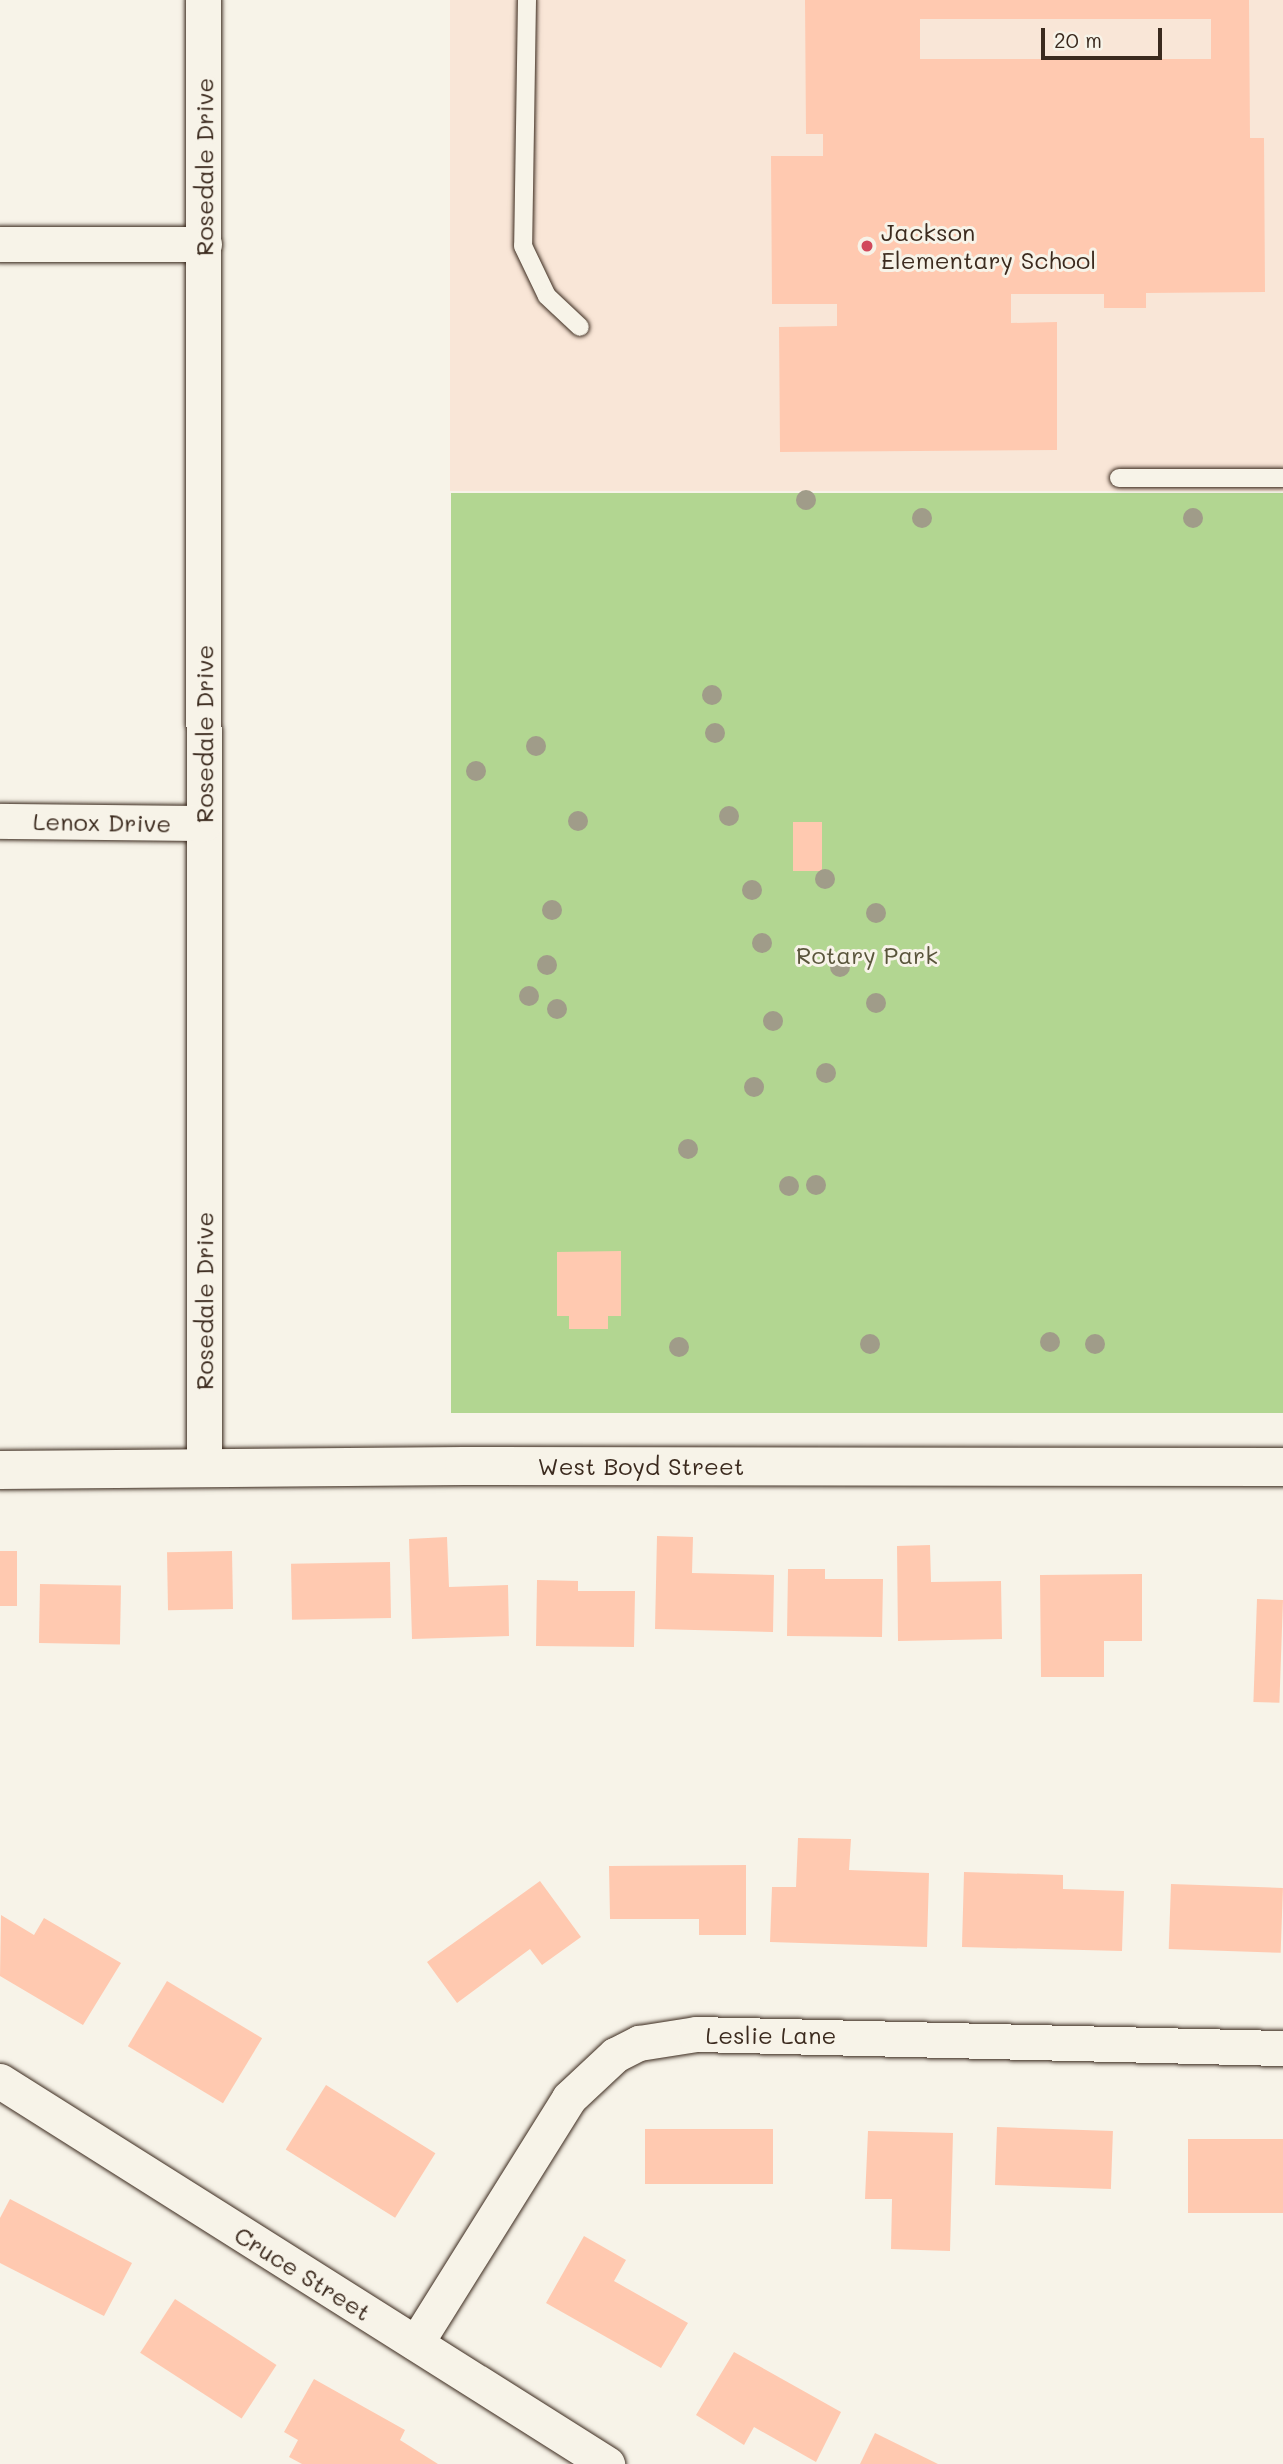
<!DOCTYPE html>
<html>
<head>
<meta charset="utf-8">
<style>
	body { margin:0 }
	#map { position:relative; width:1283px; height:2464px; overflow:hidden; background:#f7f3e8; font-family:Mali,sans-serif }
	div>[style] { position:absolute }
	.built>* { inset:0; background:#f9e6d7; transform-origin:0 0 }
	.green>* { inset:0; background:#b2d691; transform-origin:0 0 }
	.building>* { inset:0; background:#ffc9b0; transform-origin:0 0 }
	.roads { filter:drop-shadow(0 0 2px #3b2a1e) drop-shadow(0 0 2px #3b2a1e) }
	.lane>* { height:18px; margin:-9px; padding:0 9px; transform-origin:9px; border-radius:9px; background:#f7f3e8 }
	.street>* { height:35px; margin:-17.5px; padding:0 17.5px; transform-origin:17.5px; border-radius:17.5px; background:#f7f3e8 }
	.secondary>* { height:38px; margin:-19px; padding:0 19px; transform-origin:19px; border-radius:19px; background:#f7f3e8 }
	.trees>* { width:20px; height:20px; margin:-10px; border-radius:50%; background:#a09c89 }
	.dots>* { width:19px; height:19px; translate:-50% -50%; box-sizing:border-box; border:4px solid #f7f3e8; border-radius:50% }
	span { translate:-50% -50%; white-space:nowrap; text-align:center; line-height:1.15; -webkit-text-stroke:6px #f7f3e8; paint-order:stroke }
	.street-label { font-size:24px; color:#3b2a1e }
	.poi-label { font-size:24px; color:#3b2a1e }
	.left { translate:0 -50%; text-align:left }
	.park-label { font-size:24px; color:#59553b }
	.scale { position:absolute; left:1041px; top:28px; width:121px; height:32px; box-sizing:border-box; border:4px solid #3b2a1e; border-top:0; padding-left:9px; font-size:21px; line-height:24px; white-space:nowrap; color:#3b2a1e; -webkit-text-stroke:5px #f7f3e8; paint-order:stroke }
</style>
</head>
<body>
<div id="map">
	<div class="built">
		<i style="left:450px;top:0;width:833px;height:491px"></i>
	</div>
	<div class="green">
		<i style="left:451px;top:493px;width:832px;height:920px"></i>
	</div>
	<div class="building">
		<i style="clip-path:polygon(evenodd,805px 0,1249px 0,1250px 138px,1264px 138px,1265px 292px,1146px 293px,1146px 308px,1104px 308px,1104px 294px,1011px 294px,1011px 323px,1057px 322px,1057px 450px,780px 452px,779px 327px,837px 326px,837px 304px,772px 304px,771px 156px,823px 156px,823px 134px,806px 134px,805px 0,920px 19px,1211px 19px,1211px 59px,920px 59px,920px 19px)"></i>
		<i style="left:793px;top:822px;width:29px;height:49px"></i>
		<i style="clip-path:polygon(621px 1251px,621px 1316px,608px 1316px,608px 1329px,569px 1329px,569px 1316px,557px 1316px,557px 1252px)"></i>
		<i style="clip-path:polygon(657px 1536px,693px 1537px,692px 1573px,774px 1575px,773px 1632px,655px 1629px)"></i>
		<i style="clip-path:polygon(447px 1537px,449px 1587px,508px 1585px,509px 1636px,412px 1639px,409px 1539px)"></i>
		<i style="clip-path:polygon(930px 1545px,931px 1582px,1001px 1581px,1002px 1639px,898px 1641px,897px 1546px)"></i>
		<i style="left:0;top:1551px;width:17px;height:55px"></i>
		<i style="left:232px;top:1551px;width:58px;height:65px;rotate:89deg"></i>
		<i style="left:390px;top:1562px;width:56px;height:99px;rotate:89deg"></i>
		<i style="clip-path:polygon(788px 1569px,825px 1569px,825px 1579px,883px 1579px,882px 1637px,787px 1636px)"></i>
		<i style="clip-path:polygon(1142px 1574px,1142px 1641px,1104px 1641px,1104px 1677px,1041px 1677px,1040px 1575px)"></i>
		<i style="clip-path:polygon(537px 1580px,578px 1581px,578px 1591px,635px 1591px,634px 1647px,536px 1646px)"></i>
		<i style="left:40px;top:1584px;width:81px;height:59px;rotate:1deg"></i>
		<i style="left:1257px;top:1599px;width:26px;height:103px;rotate:2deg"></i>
		<i style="clip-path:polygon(798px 1838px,851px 1839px,849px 1870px,929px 1873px,927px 1947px,770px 1942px,772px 1887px,796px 1887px)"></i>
		<i style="clip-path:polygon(746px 1865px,746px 1935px,699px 1935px,699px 1919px,610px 1919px,609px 1866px)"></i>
		<i style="clip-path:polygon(964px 1872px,1063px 1875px,1063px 1889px,1124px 1891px,1122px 1951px,962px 1947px)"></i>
		<i style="clip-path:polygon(540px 1881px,581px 1937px,542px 1965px,530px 1949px,457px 2003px,427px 1962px)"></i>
		<i style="left:1171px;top:1884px;width:112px;height:65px;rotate:2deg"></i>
		<i style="clip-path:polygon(1px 1915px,34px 1935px,44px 1918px,121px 1963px,83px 2025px,0 1976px)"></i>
		<i style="left:167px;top:1981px;width:111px;height:76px;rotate:31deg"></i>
		<i style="left:326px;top:2085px;width:129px;height:76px;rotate:32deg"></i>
		<i style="left:997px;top:2127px;width:116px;height:58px;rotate:2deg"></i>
		<i style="left:773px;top:2129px;width:55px;height:128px;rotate:90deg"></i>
		<i style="clip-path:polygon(868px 2131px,953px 2133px,950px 2251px,891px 2249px,892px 2199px,865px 2199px)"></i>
		<i style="left:1283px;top:2139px;width:74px;height:95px;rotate:90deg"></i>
		<i style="clip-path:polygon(10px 2199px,132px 2263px,104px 2316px,0 2263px,0 2218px)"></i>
		<i style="clip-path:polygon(584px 2236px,626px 2260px,614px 2281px,688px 2323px,661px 2368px,546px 2303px)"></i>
		<i style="left:175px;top:2299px;width:121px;height:64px;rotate:33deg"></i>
		<i style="clip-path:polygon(734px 2352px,841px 2412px,816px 2462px,754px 2427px,744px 2445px,696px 2415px)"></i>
		<i style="clip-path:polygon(314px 2379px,405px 2430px,400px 2440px,438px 2464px,302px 2464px,289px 2457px,298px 2440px,284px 2432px)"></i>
		<i style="clip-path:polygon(875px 2433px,938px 2464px,860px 2464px)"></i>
	</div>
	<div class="roads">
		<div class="lane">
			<i style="left:527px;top:0;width:246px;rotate:90.9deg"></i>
			<i style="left:523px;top:246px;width:55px;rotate:64.4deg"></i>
			<i style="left:547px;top:296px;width:45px;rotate:43.2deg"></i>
			<i style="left:1119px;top:478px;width:164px"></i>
		</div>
		<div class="street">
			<i style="left:203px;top:0;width:1468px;rotate:89.96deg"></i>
			<i style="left:0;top:244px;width:204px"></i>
			<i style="left:0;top:821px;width:204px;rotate:0.6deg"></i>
			<i style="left:0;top:2081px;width:718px;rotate:32.25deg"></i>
			<i style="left:416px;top:2343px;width:289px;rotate:-58deg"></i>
			<i style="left:569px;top:2098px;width:63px;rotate:-43.1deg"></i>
			<i style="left:615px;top:2055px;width:27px;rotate:-27deg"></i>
			<i style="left:639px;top:2043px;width:58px;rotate:-9deg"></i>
			<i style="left:696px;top:2034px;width:587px;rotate:1.37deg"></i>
		</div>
		<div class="secondary">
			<i style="left:0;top:1470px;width:464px;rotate:-0.5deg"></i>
			<i style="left:464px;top:1466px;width:819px;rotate:0.07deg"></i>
		</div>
	</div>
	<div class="trees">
		<i style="left:806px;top:500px"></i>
		<i style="left:922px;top:518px"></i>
		<i style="left:1193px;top:518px"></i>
		<i style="left:712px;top:695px"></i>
		<i style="left:715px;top:733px"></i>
		<i style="left:536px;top:746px"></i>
		<i style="left:476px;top:771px"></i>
		<i style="left:729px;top:816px"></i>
		<i style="left:578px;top:821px"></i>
		<i style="left:825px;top:879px"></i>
		<i style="left:752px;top:890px"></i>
		<i style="left:552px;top:910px"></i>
		<i style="left:876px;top:913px"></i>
		<i style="left:762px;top:943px"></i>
		<i style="left:547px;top:965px"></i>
		<i style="left:840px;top:967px"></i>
		<i style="left:529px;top:996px"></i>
		<i style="left:876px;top:1003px"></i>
		<i style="left:557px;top:1009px"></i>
		<i style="left:773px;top:1021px"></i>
		<i style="left:826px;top:1073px"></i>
		<i style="left:754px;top:1087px"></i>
		<i style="left:688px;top:1149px"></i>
		<i style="left:816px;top:1185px"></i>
		<i style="left:789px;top:1186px"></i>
		<i style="left:1050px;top:1342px"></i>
		<i style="left:870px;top:1344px"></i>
		<i style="left:1095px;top:1344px"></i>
		<i style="left:679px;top:1347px"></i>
	</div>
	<div class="dots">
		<i style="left:867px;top:246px;background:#d1495b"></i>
	</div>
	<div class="street-label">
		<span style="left:204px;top:167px;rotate:-90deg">Rosedale Drive</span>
		<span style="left:204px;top:734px;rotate:-90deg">Rosedale Drive</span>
		<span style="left:102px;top:822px;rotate:1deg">Lenox Drive</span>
		<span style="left:204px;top:1301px;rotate:-90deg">Rosedale Drive</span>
		<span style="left:641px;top:1466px">West Boyd Street</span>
		<span style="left:771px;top:2035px">Leslie Lane</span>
		<span style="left:303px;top:2273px;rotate:32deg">Cruce Street</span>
	</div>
	<div class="poi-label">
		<span class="left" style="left:881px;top:246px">Jackson<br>Elementary School</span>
	</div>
	<div class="park-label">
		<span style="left:867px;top:955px">Rotary Park</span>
	</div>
	<div class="scale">20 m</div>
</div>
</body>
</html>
